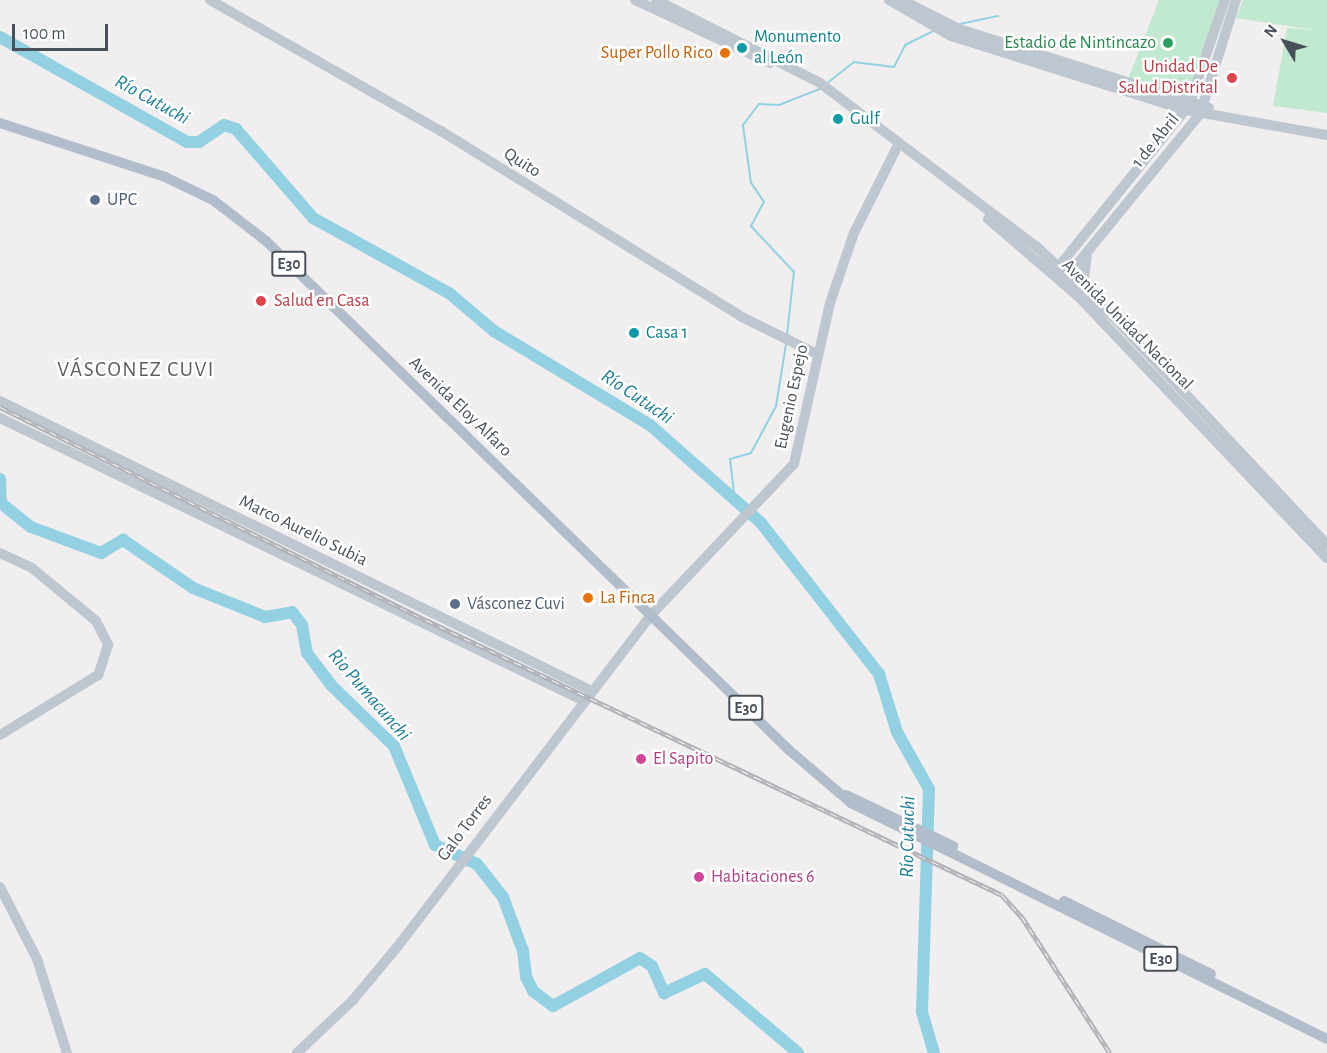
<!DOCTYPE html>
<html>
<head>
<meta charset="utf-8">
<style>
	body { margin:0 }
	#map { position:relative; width:1327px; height:1053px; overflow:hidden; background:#f0eeee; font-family:"Alegreya Sans",sans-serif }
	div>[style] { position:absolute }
	.green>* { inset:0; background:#c1e9d1 }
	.stream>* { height:2px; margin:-1px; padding:0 1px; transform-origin:1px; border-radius:1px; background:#93d1e2 }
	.river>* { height:12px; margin:-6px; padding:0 6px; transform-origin:6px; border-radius:6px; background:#93d1e2 }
	.secondary>* { height:10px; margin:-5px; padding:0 5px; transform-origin:5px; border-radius:5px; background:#bec6d0 }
	.primary>* { height:10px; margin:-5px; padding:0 5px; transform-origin:5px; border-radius:5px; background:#b1bdca }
	.rail>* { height:4.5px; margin-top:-2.25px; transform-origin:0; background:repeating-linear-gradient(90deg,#fff 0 7px,#b1b3b8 0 14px); box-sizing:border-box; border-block:2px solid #b1b3b8 }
	.dots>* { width:16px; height:16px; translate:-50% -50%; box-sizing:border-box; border:3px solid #fff; border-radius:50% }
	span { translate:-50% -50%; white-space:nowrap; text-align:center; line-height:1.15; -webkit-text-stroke:5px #fff; paint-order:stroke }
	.shield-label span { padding:2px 4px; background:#fff; border:2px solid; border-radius:4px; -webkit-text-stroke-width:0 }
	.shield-label { font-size:16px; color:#485159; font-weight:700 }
	.culture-label { font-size:18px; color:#0d838f }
	.left { translate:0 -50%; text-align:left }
	.leisure-label { font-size:18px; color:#27864d }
	.right { translate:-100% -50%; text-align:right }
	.food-label { font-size:18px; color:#c56008 }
	.health-label { font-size:18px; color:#be3a42 }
	.street-label { font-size:18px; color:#485159 }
	.service-label { font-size:18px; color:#4e5e75 }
	.hotel-label { font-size:18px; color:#b23c85 }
	.water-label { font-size:20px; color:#1c7e98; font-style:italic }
	.quarter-label { font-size:21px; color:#5b5e62; letter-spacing:1.5px }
	.north { position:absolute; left:1255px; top:12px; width:60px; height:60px; -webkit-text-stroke:4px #fff; paint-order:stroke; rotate:308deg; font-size:16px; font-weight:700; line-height:24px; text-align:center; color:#485159 }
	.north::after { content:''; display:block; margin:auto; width:21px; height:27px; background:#485159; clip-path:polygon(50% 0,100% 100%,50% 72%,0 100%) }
	.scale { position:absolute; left:12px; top:24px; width:96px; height:27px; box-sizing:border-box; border:3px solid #485159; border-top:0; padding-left:8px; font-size:18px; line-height:21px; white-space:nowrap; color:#485159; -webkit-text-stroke:4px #fff; paint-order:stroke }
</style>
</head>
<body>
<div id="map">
	<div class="green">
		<i style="clip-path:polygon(1159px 0,1220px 0,1187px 99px,1127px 82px)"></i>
		<i style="clip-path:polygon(1243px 0,1327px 0,1327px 113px,1273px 106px,1287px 28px,1315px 30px,1236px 18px)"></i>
	</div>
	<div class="stream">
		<i style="left:960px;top:24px;width:39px;rotate:-12deg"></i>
		<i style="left:826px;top:84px;width:36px;rotate:-38deg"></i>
		<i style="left:854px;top:62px;width:40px;rotate:7.1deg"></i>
		<i style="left:894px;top:67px;width:25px;rotate:-63deg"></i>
		<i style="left:905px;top:45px;width:32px;rotate:-26deg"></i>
		<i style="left:787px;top:335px;width:63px;rotate:-83.7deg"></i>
		<i style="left:794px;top:272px;width:63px;rotate:-133.1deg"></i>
		<i style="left:751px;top:226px;width:27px;rotate:-62deg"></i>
		<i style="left:764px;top:202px;width:23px;rotate:-124deg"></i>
		<i style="left:751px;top:183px;width:59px;rotate:-97.9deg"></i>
		<i style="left:743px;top:125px;width:26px;rotate:-53deg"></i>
		<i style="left:759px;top:104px;width:20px;rotate:3deg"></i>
		<i style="left:779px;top:105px;width:46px;rotate:-21.6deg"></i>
		<i style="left:735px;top:501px;width:42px;rotate:-96.8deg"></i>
		<i style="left:730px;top:459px;width:22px;rotate:-16deg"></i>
		<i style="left:751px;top:453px;width:53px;rotate:-62deg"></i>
		<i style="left:776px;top:406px;width:63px;rotate:-80.8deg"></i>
	</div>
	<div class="river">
		<i style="left:0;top:37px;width:214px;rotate:29.3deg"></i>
		<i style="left:187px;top:142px;width:12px"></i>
		<i style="left:199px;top:142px;width:30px;rotate:-34deg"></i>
		<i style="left:224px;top:125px;width:13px;rotate:18deg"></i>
		<i style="left:236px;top:129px;width:118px;rotate:49.1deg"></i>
		<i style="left:313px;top:218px;width:155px;rotate:28.9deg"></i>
		<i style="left:449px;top:293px;width:59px;rotate:40.2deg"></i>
		<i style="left:494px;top:331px;width:182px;rotate:31.1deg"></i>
		<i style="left:650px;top:425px;width:148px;rotate:41.4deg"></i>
		<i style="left:761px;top:523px;width:192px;rotate:52deg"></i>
		<i style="left:879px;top:674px;width:61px;rotate:72.8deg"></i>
		<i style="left:897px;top:732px;width:65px;rotate:60.7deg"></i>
		<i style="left:929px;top:789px;width:223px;rotate:91.8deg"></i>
		<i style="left:922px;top:1012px;width:43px;rotate:73.7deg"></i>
		<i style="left:0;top:479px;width:24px;rotate:88deg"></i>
		<i style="left:1px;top:503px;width:38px;rotate:39deg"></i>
		<i style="left:31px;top:527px;width:75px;rotate:20.4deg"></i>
		<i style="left:101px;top:553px;width:26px;rotate:-31deg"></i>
		<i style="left:123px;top:540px;width:85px;rotate:34.4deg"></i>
		<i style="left:193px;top:588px;width:78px;rotate:21.9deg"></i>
		<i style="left:265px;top:617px;width:27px;rotate:-10deg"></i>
		<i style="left:292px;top:612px;width:16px;rotate:52deg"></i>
		<i style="left:302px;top:625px;width:28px;rotate:80deg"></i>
		<i style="left:307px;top:653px;width:40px;rotate:53deg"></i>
		<i style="left:331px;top:685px;width:88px;rotate:44.1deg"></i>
		<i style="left:394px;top:746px;width:107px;rotate:67.5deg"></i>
		<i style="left:435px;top:845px;width:46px;rotate:24.3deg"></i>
		<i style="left:477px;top:864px;width:42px;rotate:51.8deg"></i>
		<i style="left:503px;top:897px;width:58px;rotate:69.7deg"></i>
		<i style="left:523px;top:951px;width:26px;rotate:83deg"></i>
		<i style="left:526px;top:977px;width:16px;rotate:63deg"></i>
		<i style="left:533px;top:991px;width:25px;rotate:37deg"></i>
		<i style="left:553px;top:1006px;width:99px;rotate:-28.9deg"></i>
		<i style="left:640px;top:958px;width:14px;rotate:34deg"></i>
		<i style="left:652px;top:966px;width:30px;rotate:66deg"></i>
		<i style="left:664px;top:993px;width:45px;rotate:-24.9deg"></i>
		<i style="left:705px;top:974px;width:122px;rotate:40.3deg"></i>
	</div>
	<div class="secondary">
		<i style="left:210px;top:0;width:266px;rotate:29.6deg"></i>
		<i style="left:441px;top:131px;width:354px;rotate:31.7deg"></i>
		<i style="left:742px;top:317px;width:84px;rotate:26.3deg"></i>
		<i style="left:635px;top:0;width:149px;rotate:25deg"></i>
		<i style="left:656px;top:0;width:184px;rotate:26.8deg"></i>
		<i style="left:820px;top:83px;width:272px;rotate:37.1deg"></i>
		<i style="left:1037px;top:247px;width:109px;rotate:42.8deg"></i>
		<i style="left:1117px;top:321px;width:307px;rotate:46.8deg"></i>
		<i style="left:889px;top:0;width:72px;rotate:30.1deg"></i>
		<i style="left:951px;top:36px;width:246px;rotate:17.5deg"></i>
		<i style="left:1186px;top:110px;width:143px;rotate:10.1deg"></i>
		<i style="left:902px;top:0;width:64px;rotate:27deg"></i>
		<i style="left:959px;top:29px;width:262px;rotate:17.5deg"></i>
		<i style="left:988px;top:219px;width:120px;rotate:40.6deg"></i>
		<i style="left:1079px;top:297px;width:360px;rotate:46.5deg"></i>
		<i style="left:1056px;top:270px;width:212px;rotate:-51.1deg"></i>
		<i style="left:1189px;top:105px;width:111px;rotate:-71.1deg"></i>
		<i style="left:1065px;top:279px;width:213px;rotate:-50.7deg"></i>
		<i style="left:1200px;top:114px;width:120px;rotate:-72.5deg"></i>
		<i style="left:1083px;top:287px;width:32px;rotate:-83deg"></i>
		<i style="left:0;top:401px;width:659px;rotate:26.1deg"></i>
		<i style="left:0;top:418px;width:649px;rotate:25.85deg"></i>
		<i style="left:0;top:553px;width:35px;rotate:25deg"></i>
		<i style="left:32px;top:568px;width:83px;rotate:39.6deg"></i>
		<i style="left:96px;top:621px;width:27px;rotate:63deg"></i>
		<i style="left:108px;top:645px;width:32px;rotate:108deg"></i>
		<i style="left:98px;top:675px;width:115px;rotate:148.5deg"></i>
		<i style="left:0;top:887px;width:81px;rotate:62.8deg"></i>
		<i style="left:37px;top:959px;width:99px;rotate:72.3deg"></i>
		<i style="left:297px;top:1053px;width:77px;rotate:-43.4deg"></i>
		<i style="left:353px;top:1000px;width:70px;rotate:-50.2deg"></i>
		<i style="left:398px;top:946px;width:417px;rotate:-52.6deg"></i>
		<i style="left:651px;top:615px;width:208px;rotate:-46.6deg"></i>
		<i style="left:794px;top:464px;width:165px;rotate:-77.4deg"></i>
		<i style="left:830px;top:303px;width:74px;rotate:-71.1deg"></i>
		<i style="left:854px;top:233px;width:101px;rotate:-63.4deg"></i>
	</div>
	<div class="primary">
		<i style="left:0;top:123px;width:174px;rotate:18.1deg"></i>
		<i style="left:165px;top:177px;width:53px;rotate:25.6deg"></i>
		<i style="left:213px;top:200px;width:67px;rotate:37.7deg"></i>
		<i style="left:266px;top:241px;width:730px;rotate:44.22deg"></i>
		<i style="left:789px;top:750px;width:82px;rotate:40.5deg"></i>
		<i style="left:851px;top:803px;width:531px;rotate:26.37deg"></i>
		<i style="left:846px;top:795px;width:119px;rotate:25.5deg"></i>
		<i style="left:1064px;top:901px;width:164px;rotate:26.4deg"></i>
	</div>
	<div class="rail">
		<i style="left:0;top:407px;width:476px;rotate:26.6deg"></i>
		<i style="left:426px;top:620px;width:638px;rotate:25.52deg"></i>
		<i style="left:1002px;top:895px;width:30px;rotate:48deg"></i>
		<i style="left:1022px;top:917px;width:162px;rotate:57.1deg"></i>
	</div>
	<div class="dots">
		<i style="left:1168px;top:43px;background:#2e9e5b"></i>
		<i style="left:742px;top:48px;background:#0f9aa8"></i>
		<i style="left:725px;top:53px;background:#e8710a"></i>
		<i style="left:1232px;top:78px;background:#e0444e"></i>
		<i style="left:838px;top:119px;background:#0f9aa8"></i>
		<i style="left:95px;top:200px;background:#5c6f8a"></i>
		<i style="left:261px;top:301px;background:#e0444e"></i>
		<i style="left:634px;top:333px;background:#0f9aa8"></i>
		<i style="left:588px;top:598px;background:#e8710a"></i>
		<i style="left:455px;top:604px;background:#5c6f8a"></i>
		<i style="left:641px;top:759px;background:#d1479c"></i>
		<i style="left:699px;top:877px;background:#d1479c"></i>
	</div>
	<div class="shield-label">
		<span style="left:289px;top:264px">E30</span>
		<span style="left:746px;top:708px">E30</span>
		<span style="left:1161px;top:959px">E30</span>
	</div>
	<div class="culture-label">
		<span class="left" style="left:754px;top:48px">Monumento<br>al León</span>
		<span class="left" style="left:850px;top:119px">Gulf</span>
		<span class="left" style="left:646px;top:333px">Casa 1</span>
	</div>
	<div class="leisure-label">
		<span class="right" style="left:1156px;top:43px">Estadio de Nintincazo</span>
	</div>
	<div class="food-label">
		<span class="right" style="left:713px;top:53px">Super Pollo Rico</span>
		<span class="left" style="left:600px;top:598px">La Finca</span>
	</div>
	<div class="health-label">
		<span class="right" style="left:1218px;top:78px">Unidad De<br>Salud Distrital</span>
		<span class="left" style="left:274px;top:301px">Salud en Casa</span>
	</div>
	<div class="street-label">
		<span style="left:1156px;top:141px;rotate:-51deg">1 de Abril</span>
		<span style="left:522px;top:163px;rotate:32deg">Quito</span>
		<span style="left:1127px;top:325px;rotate:45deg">Avenida Unidad Nacional</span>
		<span style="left:792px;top:397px;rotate:-78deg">Eugenio Espejo</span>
		<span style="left:460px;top:407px;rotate:44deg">Avenida Eloy Alfaro</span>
		<span style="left:303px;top:531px;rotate:26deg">Marco Aurelio Subia</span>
		<span style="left:465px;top:828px;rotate:-53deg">Galo Torres</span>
	</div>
	<div class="service-label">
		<span class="left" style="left:107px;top:200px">UPC</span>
		<span class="left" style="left:467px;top:604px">Vásconez Cuvi</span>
	</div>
	<div class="hotel-label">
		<span class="left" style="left:653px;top:759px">El Sapito</span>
		<span class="left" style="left:711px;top:877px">Habitaciones 6</span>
	</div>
	<div class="water-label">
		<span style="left:152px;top:100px;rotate:29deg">Río Cutuchi</span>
		<span style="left:637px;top:397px;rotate:34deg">Río Cutuchi</span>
		<span style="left:369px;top:695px;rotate:49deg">Rio Pumacunchi</span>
		<span style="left:908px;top:837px;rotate:-89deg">Río Cutuchi</span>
	</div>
	<div class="quarter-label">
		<span style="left:136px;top:370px">VÁSCONEZ CUVI</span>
	</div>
	<div class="north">N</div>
	<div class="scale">100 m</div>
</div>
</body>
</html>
